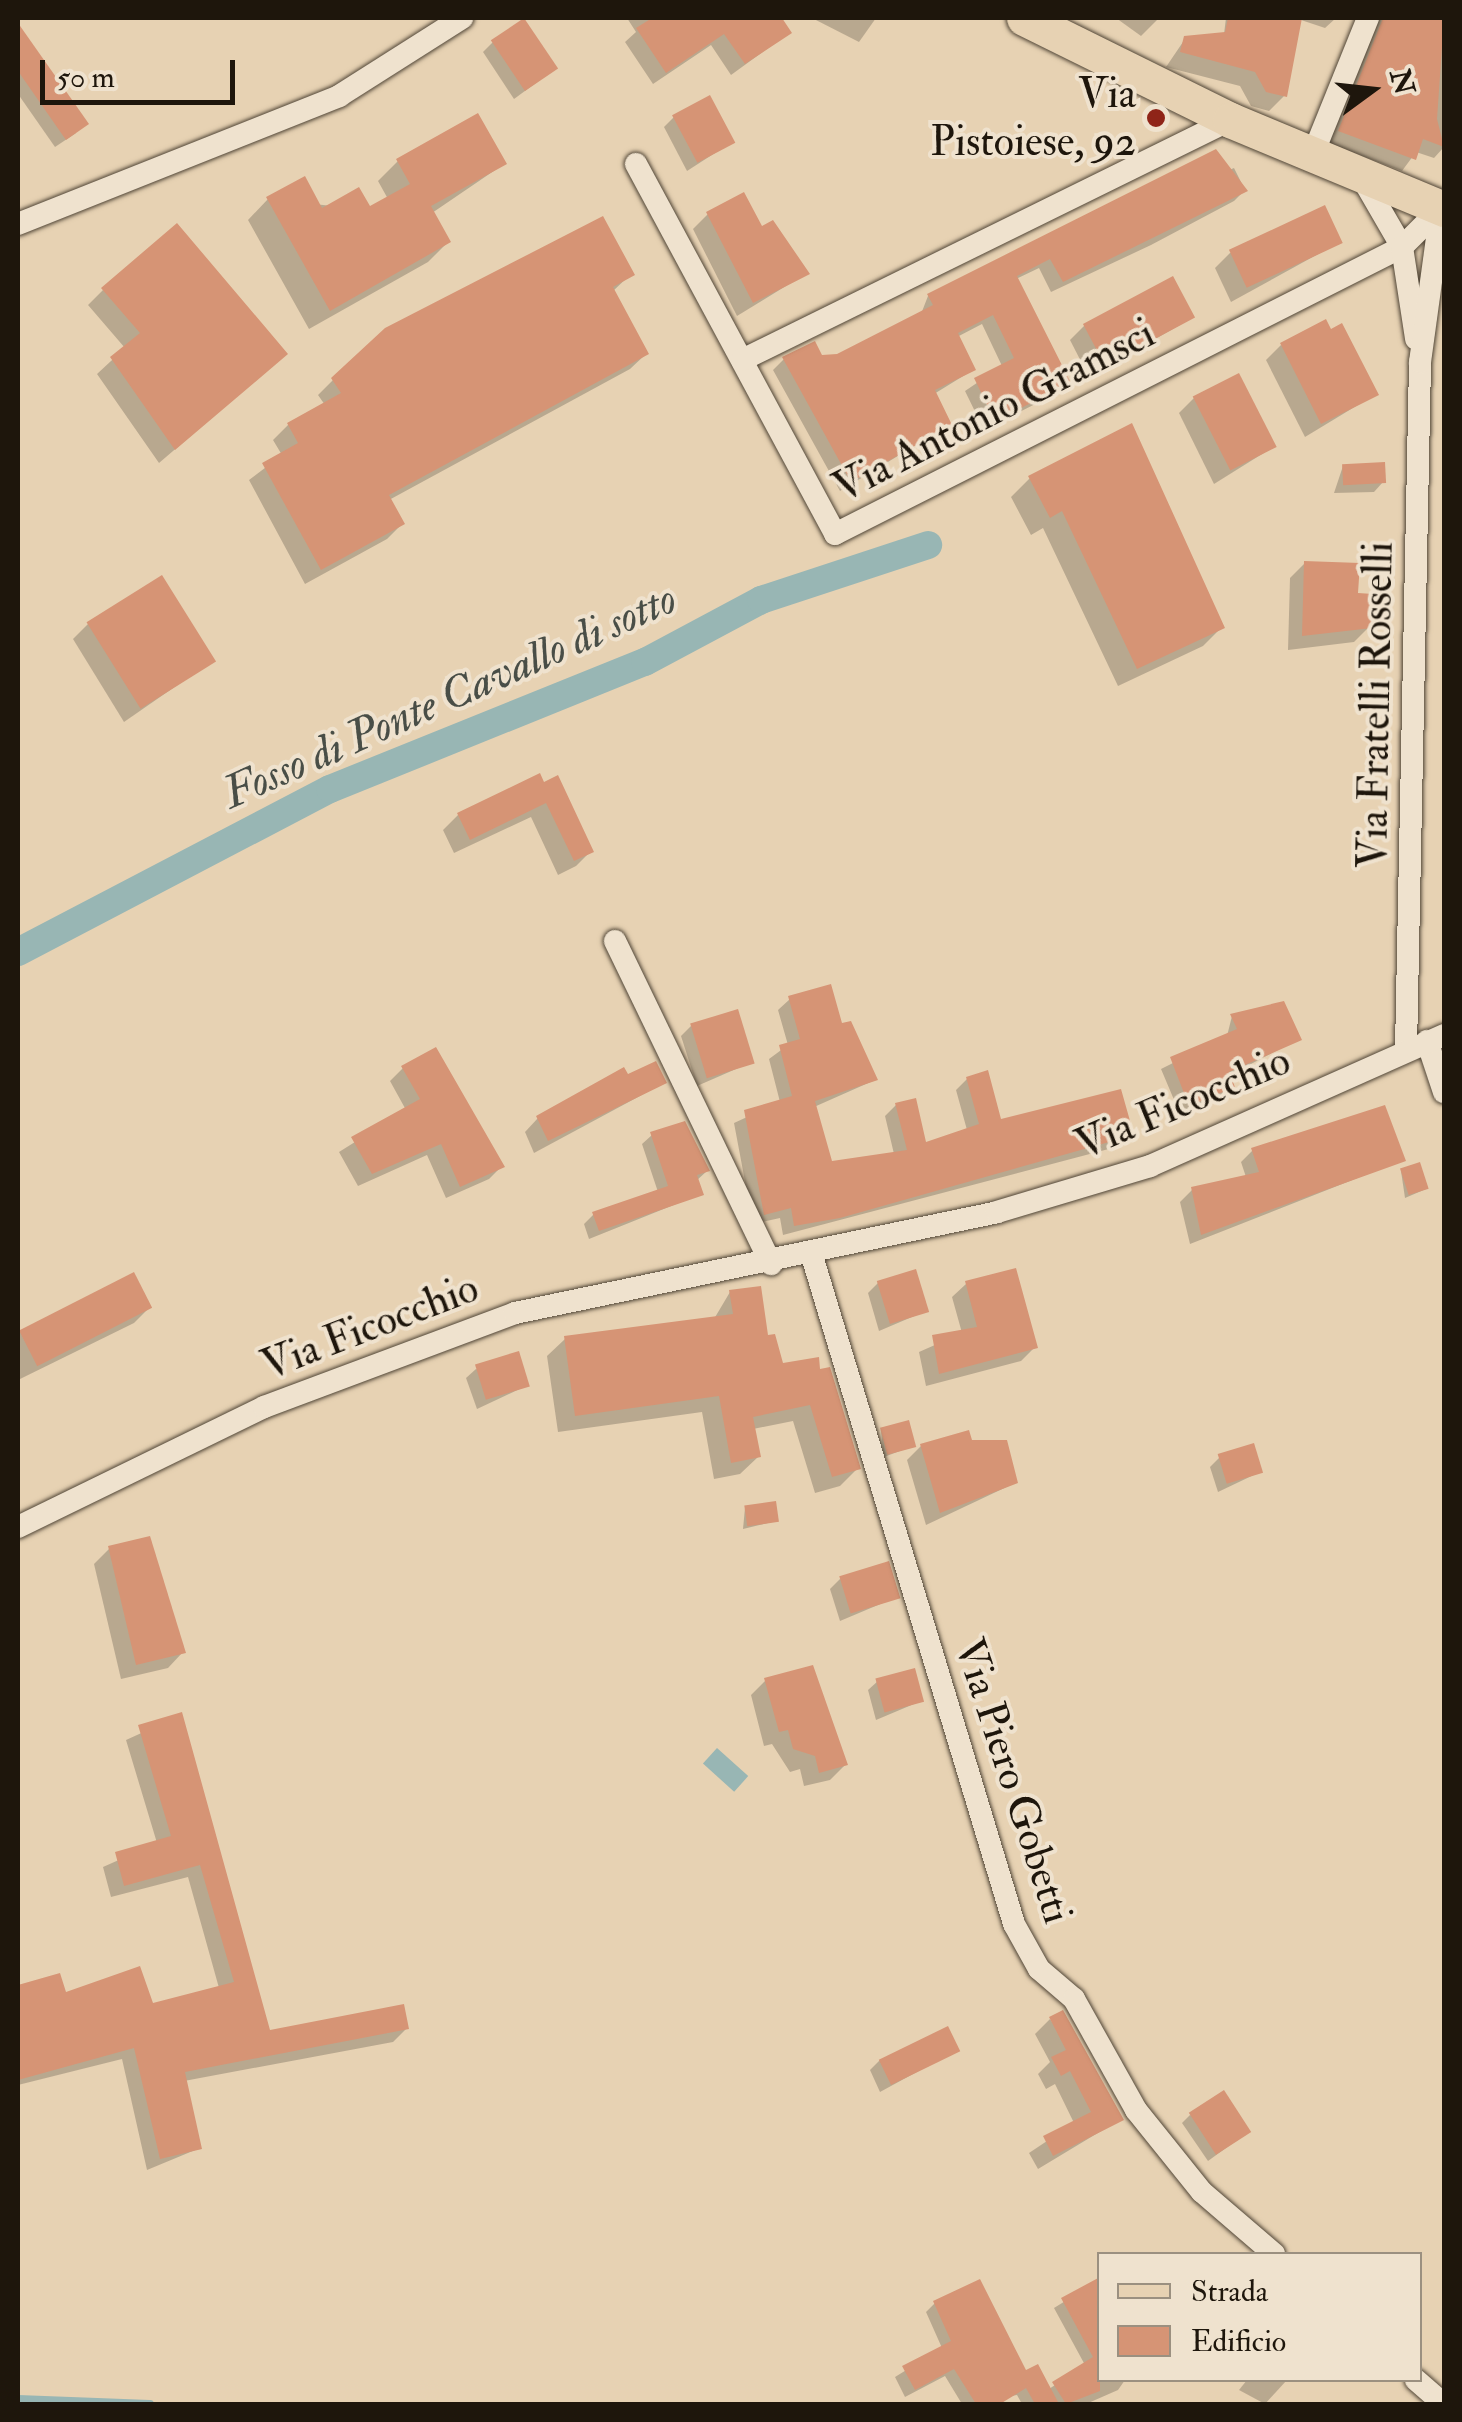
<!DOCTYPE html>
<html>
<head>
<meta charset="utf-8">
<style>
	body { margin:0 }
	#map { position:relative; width:1462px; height:2422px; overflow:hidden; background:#e7d2b3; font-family:"IM FELL Double Pica",serif }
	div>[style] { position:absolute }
	.water>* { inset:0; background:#98b6b4; transform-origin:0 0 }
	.shadow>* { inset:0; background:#0003 }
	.stream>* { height:8px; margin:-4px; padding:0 4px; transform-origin:4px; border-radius:4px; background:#98b6b4 }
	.canal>* { height:28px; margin:-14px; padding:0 14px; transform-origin:14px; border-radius:14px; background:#98b6b4 }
	.building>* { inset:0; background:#d69475; transform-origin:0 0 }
	.roads { filter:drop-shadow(0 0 2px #504536) drop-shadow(0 0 2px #504536) }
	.minor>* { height:22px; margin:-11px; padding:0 11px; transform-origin:11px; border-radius:11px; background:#efe2ce }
	.primary>* { height:35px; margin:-17.5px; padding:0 17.5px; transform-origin:17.5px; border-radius:17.5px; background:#e7d2b3 }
	.dots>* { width:28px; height:28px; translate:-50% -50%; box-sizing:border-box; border:5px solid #efe2ce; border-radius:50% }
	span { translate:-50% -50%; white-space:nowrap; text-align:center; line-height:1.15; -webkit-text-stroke:8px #efe2ce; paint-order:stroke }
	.poi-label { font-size:42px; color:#1e160c }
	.right { translate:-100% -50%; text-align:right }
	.street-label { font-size:42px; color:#1e160c }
	.water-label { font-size:45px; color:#494e47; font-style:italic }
	.frame { position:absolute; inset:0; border:20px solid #1e160c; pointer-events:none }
	.legend { position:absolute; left:1097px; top:2252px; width:325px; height:130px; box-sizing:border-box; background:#efe2ce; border:2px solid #9b9080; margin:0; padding:12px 18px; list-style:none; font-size:30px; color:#1e160c }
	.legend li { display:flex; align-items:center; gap:20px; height:50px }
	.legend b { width:50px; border:2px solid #9b9080 }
	.north { position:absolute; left:1322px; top:40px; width:100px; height:100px; -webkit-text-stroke:8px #efe2ce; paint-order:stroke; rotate:75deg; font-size:28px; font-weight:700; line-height:40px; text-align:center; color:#1e160c }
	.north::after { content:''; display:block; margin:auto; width:35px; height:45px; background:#1e160c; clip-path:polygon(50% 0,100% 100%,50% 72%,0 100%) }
	.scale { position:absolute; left:40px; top:60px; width:195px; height:45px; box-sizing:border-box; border:5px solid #1e160c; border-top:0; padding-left:12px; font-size:30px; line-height:35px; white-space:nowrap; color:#1e160c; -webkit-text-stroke:8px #efe2ce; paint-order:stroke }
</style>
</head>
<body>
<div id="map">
	<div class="water">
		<i style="left:717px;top:1748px;width:42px;height:21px;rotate:42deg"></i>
	</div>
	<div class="shadow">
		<i style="clip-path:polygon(627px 18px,779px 18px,789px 33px,731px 75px,711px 45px,653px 84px,625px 42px,636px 32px)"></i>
		<i style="clip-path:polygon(812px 18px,876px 18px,859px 42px)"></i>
		<i style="clip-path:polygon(1116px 18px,1159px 18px,1141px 36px)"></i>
		<i style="clip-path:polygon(1226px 18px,1336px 18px,1325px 28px,1301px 20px,1284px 96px,1269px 111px,1251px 106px,1240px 86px,1166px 67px,1185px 39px,1224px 34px)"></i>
		<i style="clip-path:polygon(1377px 18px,1444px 18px,1444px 147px,1434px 158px,1416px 152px,1402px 171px,1328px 143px)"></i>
		<i style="clip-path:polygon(28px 41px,76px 133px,55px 147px,18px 94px,18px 48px)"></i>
		<i style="clip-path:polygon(493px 42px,555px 69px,514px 99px,483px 52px)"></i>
		<i style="clip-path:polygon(674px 117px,732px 142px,687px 171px,664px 127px)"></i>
		<i style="clip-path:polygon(398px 161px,504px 164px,432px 213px,448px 242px,428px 262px,309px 329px,248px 220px,268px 199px,369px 210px,388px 199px,378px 181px)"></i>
		<i style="clip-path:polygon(1234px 168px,1245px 190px,1234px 201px,1151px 245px,1051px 292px,1039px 268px,1016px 279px,1068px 382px,1057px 393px,984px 430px,965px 391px,1002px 366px,982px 324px,957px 337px,973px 370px,934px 394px,949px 425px,840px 491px,773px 370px,784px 359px,838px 356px,921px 314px,928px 296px)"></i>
		<i style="clip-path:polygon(708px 214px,760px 230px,807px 273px,737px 316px,693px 229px)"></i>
		<i style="clip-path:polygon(1340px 242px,1231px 302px,1215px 268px,1230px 253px)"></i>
		<i style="clip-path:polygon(631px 274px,612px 292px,646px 354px,630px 369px,389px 500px,402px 524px,387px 539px,305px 584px,249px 480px,282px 455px,273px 440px,288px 425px,325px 405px,318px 395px,333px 380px)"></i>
		<i style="clip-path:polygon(103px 290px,270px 368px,159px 463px,97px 374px,125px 348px,88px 305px)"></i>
		<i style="clip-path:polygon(1192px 318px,1089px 377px,1070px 340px,1085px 325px)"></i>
		<i style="clip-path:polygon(1281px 345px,1376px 394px,1305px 437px,1266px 360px)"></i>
		<i style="clip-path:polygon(1194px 398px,1273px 447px,1214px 484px,1179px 413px)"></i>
		<i style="clip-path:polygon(1343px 466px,1383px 482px,1374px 492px,1334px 493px)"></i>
		<i style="clip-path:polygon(1030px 478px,1222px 627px,1203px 646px,1118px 686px,1043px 528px,1031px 535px,1011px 497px)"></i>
		<i style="clip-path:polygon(1305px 563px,1356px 596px,1369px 627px,1354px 642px,1288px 650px,1290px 578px)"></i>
		<i style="clip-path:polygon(88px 624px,212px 661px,124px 722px,73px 639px)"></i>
		<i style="clip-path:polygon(539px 777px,591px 851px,576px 866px,558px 875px,531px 817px,454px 853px,443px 830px,458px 815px)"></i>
		<i style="clip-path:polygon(790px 999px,840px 1026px,875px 1080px,814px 1107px,830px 1164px,894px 1154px,885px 1116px,896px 1105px,925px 1145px,967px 1130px,956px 1090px,967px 1079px,999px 1122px,1131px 1134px,1120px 1146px,783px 1235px,780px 1218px,753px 1224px,734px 1123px,780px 1102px,769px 1059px,788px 1045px,778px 1010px)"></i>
		<i style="clip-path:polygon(1232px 1016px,1299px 1039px,1228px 1076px,1222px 1096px,1180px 1114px,1161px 1069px,1227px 1036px)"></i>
		<i style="clip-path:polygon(691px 1026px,752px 1062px,697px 1086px,681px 1036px)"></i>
		<i style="clip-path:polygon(403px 1068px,502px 1166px,489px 1179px,446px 1198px,427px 1155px,358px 1186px,339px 1152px,406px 1110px,390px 1081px)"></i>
		<i style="clip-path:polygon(664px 1083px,534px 1153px,525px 1132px,538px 1118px)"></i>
		<i style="clip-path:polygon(652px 1135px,707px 1171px,696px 1181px,701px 1194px,589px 1239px,584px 1224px,594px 1214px,658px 1192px,642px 1144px)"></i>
		<i style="clip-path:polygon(1253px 1150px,1403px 1160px,1190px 1244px,1180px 1202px,1192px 1190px,1246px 1177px,1241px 1162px)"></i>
		<i style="clip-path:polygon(1401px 1171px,1426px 1189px,1405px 1198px)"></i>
		<i style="clip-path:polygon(133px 1275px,149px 1308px,134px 1323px,18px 1380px,18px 1332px)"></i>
		<i style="clip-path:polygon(878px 1283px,926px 1311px,879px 1331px,868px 1293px)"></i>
		<i style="clip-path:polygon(966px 1284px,1035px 1347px,1021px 1361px,926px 1386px,919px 1352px,962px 1333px,952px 1297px)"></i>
		<i style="clip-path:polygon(730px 1292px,781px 1366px,818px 1372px,858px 1468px,840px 1486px,815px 1493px,793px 1421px,753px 1429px,758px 1457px,740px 1474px,714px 1479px,702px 1412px,558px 1432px,547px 1356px,565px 1339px,714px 1319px)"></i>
		<i style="clip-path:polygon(476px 1369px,528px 1385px,477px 1409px,466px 1378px)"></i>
		<i style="clip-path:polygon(881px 1431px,913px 1446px,884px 1457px)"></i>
		<i style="clip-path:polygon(970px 1443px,1015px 1483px,926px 1525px,907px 1460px,921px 1446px)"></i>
		<i style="clip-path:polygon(1220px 1457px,1260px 1472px,1218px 1492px,1210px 1467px)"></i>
		<i style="clip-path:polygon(745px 1508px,776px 1521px,743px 1529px)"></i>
		<i style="clip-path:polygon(109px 1549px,183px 1652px,168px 1668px,121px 1679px,94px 1564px)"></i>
		<i style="clip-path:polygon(840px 1579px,897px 1597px,840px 1621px,830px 1589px)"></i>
		<i style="clip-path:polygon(766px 1680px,845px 1765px,830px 1780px,804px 1786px,800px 1769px,790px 1772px,772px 1744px,764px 1746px,751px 1695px)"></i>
		<i style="clip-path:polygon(878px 1681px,921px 1701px,876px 1720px,868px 1690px)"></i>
		<i style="clip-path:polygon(181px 1715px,268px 2033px,406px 2029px,393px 2042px,184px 2081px,200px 2148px,147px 2170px,122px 2059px,18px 2085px,18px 1986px,58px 1976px,64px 1995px,151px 2006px,219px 1988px,188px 1877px,111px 1897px,103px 1867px,157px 1843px,126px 1740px)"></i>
		<i style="clip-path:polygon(1050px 2019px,1121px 2119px,1038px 2169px,1029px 2153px,1074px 2123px,1055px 2084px,1046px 2089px,1038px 2074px,1050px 2062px,1035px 2034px)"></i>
		<i style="clip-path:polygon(957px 2050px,880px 2092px,870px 2070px,880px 2060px)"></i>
		<i style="clip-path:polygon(1190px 2115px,1248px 2132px,1208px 2161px,1182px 2123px)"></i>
		<i style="clip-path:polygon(1096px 2282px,1100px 2380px,1125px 2380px,1118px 2390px,1086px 2404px,1022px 2404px,1017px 2395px,962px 2404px,945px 2376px,905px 2397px,895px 2377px,942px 2348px,926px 2312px,935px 2303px,1049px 2389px,1085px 2365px,1054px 2308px)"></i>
		<i style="clip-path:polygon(1247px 2380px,1287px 2380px,1265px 2404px,1239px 2390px)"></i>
	</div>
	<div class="stream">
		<i style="left:18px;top:2399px;width:132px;rotate:2.2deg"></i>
	</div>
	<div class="canal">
		<i style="left:18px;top:952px;width:352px;rotate:-27.6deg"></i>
		<i style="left:330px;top:789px;width:340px;rotate:-22deg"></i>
		<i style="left:645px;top:662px;width:132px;rotate:-28.1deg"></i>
		<i style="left:761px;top:600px;width:176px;rotate:-18.2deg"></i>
	</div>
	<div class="building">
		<i style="left:524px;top:18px;width:61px;height:40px;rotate:56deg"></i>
		<i style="clip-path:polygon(652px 18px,782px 18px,792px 33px,745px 64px,724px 34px,666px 73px,636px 28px)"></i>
		<i style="clip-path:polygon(1228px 18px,1302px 18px,1287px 97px,1266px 92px,1255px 72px,1180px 52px,1184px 36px,1225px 32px)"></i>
		<i style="clip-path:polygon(1383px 18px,1444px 18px,1437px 119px,1444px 147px,1423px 139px,1416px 160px,1338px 131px)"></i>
		<i style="clip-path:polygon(18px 23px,89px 124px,66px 140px,18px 71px)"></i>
		<i style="left:710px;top:95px;width:54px;height:43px;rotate:62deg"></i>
		<i style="clip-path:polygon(478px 113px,507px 164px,431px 206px,451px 242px,330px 311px,266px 197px,305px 176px,322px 208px,359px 187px,370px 206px,410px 184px,396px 159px)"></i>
		<i style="clip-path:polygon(1216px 149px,1248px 191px,1063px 282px,1050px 259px,1017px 276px,1071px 383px,995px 421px,974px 378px,1014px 358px,993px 315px,958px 333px,976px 370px,935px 390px,952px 425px,851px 482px,782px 357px,815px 341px,822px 355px,837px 354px,933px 305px,927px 294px)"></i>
		<i style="clip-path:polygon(744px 192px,762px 226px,773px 220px,810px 274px,753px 303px,706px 212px)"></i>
		<i style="left:1325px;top:205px;width:42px;height:106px;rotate:65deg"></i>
		<i style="clip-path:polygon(603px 216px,635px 275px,613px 287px,649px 354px,389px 495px,405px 524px,321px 570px,262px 463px,298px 443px,287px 423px,341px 393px,331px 378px,385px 328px)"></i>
		<i style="clip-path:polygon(177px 223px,288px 354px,175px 450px,110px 357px,140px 333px,101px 288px)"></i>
		<i style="left:1173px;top:276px;width:47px;height:102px;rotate:62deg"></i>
		<i style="clip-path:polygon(1326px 319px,1331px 329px,1342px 323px,1379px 395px,1321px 424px,1280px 343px)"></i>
		<i style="left:1239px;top:373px;width:83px;height:52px;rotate:63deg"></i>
		<i style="clip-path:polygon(1132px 423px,1225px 628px,1137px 669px,1062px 511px,1050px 518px,1028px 476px)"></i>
		<i style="left:1385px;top:462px;width:21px;height:43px;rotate:87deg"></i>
		<i style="clip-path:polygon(1304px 561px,1360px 563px,1358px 593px,1373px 594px,1372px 628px,1302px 636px)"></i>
		<i style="left:162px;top:575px;width:102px;height:89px;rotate:58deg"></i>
		<i style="clip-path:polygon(540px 773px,544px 782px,558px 775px,594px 852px,574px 861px,546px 803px,470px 840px,457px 813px)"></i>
		<i style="clip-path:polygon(831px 984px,842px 1023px,851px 1021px,878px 1080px,815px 1101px,832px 1161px,907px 1150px,895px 1103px,916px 1098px,926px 1142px,979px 1124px,966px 1077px,988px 1070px,1001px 1119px,1121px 1089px,1134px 1135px,840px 1218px,794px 1226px,791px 1208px,764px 1215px,744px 1110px,792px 1096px,779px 1045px,800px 1039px,788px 996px)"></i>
		<i style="clip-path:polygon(1284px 1001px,1302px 1040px,1229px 1072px,1235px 1087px,1189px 1106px,1170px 1057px,1237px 1029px,1230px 1014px)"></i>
		<i style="left:738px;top:1009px;width:57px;height:50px;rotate:73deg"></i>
		<i style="clip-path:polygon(436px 1047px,505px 1167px,460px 1187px,441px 1144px,372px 1174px,351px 1137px,420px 1099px,401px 1066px)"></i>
		<i style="clip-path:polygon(656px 1061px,667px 1083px,548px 1141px,536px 1116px,624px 1067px,628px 1074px)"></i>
		<i style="clip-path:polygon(1385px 1105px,1406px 1161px,1201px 1235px,1191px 1187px,1259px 1172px,1251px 1148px)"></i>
		<i style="clip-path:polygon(685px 1121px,710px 1171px,697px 1175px,704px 1195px,599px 1231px,592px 1212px,668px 1186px,650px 1132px)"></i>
		<i style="left:1420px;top:1162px;width:28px;height:21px;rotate:72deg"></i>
		<i style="clip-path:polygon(1016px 1268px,1038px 1348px,939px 1374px,932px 1335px,977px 1327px,965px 1281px)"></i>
		<i style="left:916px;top:1269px;width:45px;height:41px;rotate:73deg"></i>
		<i style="left:134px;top:1272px;width:40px;height:129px;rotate:63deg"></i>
		<i style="clip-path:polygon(761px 1286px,768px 1335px,775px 1334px,783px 1363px,819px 1357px,820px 1369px,830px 1367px,861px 1469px,832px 1477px,810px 1405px,753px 1417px,761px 1457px,731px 1463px,719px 1396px,575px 1416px,564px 1336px,733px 1314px,729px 1290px)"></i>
		<i style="left:519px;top:1351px;width:37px;height:46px;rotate:73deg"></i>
		<i style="left:909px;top:1420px;width:28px;height:30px;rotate:75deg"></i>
		<i style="clip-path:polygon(969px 1430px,972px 1440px,1007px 1440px,1018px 1483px,940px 1513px,920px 1444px)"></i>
		<i style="left:1254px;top:1443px;width:31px;height:38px;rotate:73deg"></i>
		<i style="left:776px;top:1501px;width:21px;height:32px;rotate:82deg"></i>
		<i style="clip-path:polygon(150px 1536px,186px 1653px,136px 1665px,108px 1546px)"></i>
		<i style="left:889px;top:1561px;width:39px;height:52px;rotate:73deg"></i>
		<i style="clip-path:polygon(813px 1665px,848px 1765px,819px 1773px,815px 1756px,793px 1749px,788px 1730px,779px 1732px,764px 1678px)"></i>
		<i style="left:915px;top:1668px;width:35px;height:41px;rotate:75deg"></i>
		<i style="clip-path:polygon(182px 1712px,270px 2030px,404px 2004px,409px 2029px,185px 2072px,202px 2149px,160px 2159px,134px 2048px,18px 2080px,18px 1985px,60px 1973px,66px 1992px,140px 1966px,153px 2003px,234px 1982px,200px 1865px,124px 1886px,115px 1852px,171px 1836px,138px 1725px)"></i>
		<i style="clip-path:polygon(1063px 2010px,1124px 2120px,1053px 2156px,1043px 2136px,1091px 2112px,1070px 2071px,1061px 2076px,1051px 2057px,1066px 2050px,1049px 2017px)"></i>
		<i style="left:948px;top:2026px;width:28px;height:77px;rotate:64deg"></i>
		<i style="left:1224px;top:2090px;width:50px;height:42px;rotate:57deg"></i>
		<i style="clip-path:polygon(1100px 2277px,1100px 2391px,1066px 2404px,1052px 2382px,1093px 2357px,1061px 2298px)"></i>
		<i style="clip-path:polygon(980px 2279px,1026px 2370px,1038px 2364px,1059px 2404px,1035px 2404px,1026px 2388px,1000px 2404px,976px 2404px,954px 2369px,915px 2390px,902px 2366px,951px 2341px,933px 2301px)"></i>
	</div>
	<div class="roads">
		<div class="minor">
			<i style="left:1313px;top:154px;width:147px;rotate:-68deg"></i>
			<i style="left:636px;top:164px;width:420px;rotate:61.7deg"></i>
			<i style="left:835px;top:534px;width:635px;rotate:-26.85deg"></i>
			<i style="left:1402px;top:247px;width:55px;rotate:-45deg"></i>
			<i style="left:1362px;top:178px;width:80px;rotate:59.9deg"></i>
			<i style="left:1402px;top:247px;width:93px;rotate:81.3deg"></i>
			<i style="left:18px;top:224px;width:346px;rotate:-21.7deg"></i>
			<i style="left:339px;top:96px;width:146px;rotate:-32.4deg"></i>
			<i style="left:742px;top:360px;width:544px;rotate:-26.19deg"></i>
			<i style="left:615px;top:941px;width:359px;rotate:64.2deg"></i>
			<i style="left:1427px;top:1041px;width:54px;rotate:71.6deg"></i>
			<i style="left:1406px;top:1049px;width:687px;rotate:-88.83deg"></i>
			<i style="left:1420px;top:362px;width:155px;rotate:-82.2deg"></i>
			<i style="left:812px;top:1256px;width:698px;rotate:73.17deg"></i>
			<i style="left:1014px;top:1924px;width:51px;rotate:60.9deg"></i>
			<i style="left:1039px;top:1969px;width:46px;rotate:40.6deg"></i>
			<i style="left:1074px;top:1999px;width:127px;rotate:60.8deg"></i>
			<i style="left:1136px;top:2110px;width:105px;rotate:51.2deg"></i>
			<i style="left:1202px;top:2192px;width:95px;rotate:40.7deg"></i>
			<i style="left:18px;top:1527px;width:274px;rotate:-26deg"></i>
			<i style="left:264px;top:1407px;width:268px;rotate:-20.5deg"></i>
			<i style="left:515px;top:1313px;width:492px;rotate:-11.8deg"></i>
			<i style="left:997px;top:1212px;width:160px;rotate:-16.7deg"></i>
			<i style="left:1150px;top:1166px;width:322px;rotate:-24deg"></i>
			<i style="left:1416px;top:2380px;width:37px;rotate:41deg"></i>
		</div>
		<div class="primary">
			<i style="left:1024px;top:18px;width:230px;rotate:26.3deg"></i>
			<i style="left:1230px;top:120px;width:232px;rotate:22.6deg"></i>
		</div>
	</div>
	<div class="dots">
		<i style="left:1156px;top:118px;background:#8f2418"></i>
	</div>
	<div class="poi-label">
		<span class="right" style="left:1136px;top:118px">Via<br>Pistoiese, 92</span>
	</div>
	<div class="street-label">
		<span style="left:994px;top:411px;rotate:-27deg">Via Antonio Gramsci</span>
		<span style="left:1376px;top:705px;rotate:-89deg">Via Fratelli Rosselli</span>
		<span style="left:1183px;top:1103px;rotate:-23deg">Via Ficocchio</span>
		<span style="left:370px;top:1327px;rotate:-21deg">Via Ficocchio</span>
		<span style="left:1013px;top:1781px;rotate:72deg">Via Piero Gobetti</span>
	</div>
	<div class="water-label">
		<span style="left:450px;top:697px;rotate:-24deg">Fosso di Ponte Cavallo di sotto</span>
	</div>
	<div class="frame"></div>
	<ul class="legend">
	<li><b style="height:12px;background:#e7d2b3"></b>Strada</li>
	<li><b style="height:28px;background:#d69475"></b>Edificio</li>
	</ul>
	<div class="north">N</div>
	<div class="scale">50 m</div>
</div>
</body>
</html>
